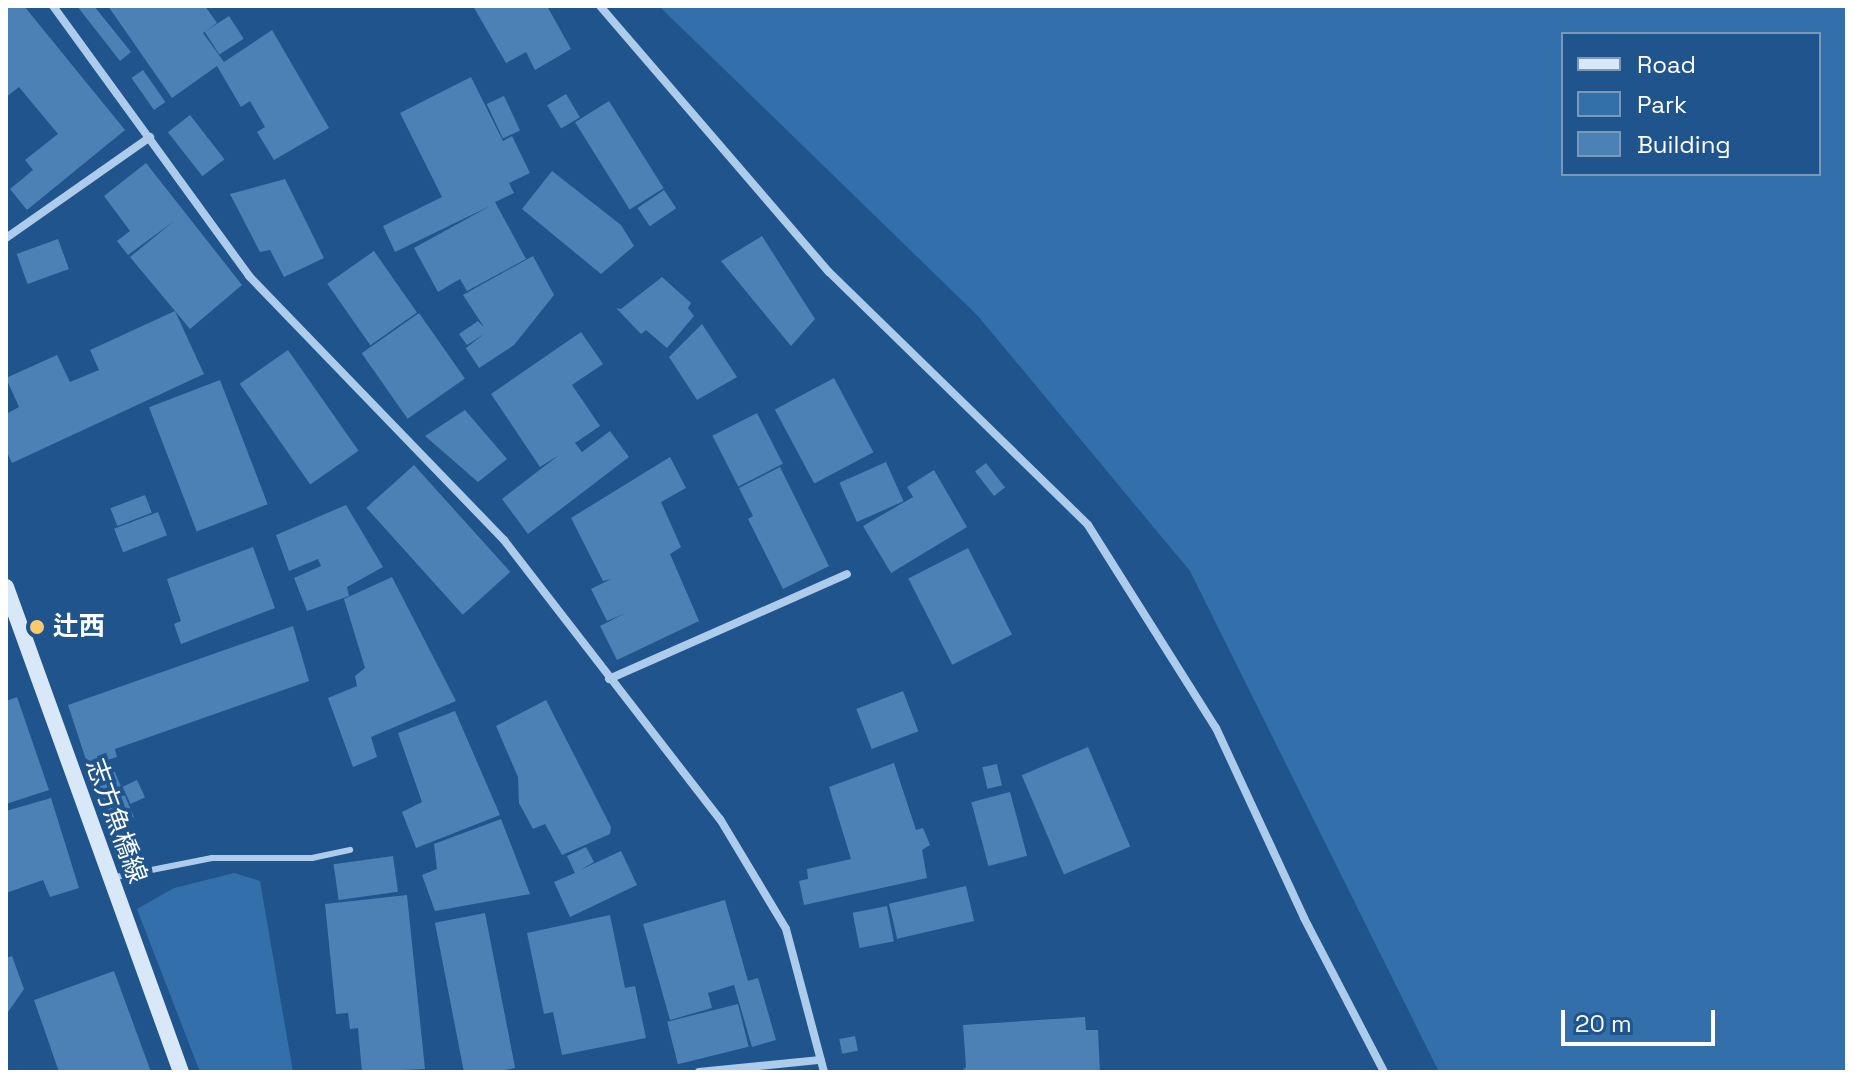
<!DOCTYPE html>
<html>
<head>
<meta charset="utf-8">
<style>
	body { margin:0 }
	#map { position:relative; width:1853px; height:1078px; overflow:hidden; background:#1f548c; font-family:"Space Grotesk","Noto Sans JP",sans-serif }
	div>[style] { position:absolute }
	.green>* { inset:0; background:#336faa }
	.building>* { inset:0; background:#4c81b6; transform-origin:0 0 }
	.service>* { height:6px; margin:-3px; padding:0 3px; transform-origin:3px; border-radius:3px; background:#adccec }
	.minor>* { height:8px; margin:-4px; padding:0 4px; transform-origin:4px; border-radius:4px; background:#adccec }
	.secondary>* { height:16px; margin:-8px; padding:0 8px; transform-origin:8px; border-radius:8px; background:#d9e8f9 }
	.dots>* { width:22px; height:22px; translate:-50% -50%; box-sizing:border-box; border:4px solid #1f548c; border-radius:50% }
	span { translate:-50% -50%; white-space:nowrap; text-align:center; line-height:1.15; -webkit-text-stroke:8px #1f548c; paint-order:stroke }
	.poi-label { font-size:26px; color:#fff; font-weight:700 }
	.left { translate:0 -50%; text-align:left }
	.street-label { font-size:26px; color:#fff }
	.frame { position:absolute; inset:0; border:8px solid #fff; pointer-events:none }
	.legend { position:absolute; left:1561px; top:32px; width:260px; height:144px; box-sizing:border-box; background:#1f548c; border:2px solid #7998ba; margin:0; padding:10px 14px; list-style:none; font-size:24px; color:#fff }
	.legend li { display:flex; align-items:center; gap:16px; height:40px }
	.legend b { width:40px; border:2px solid #7998ba }
	.scale { position:absolute; left:1561px; top:1010px; width:154px; height:36px; box-sizing:border-box; border:4px solid #fff; border-top:0; padding-left:10px; font-size:24px; line-height:28px; white-space:nowrap; color:#fff; -webkit-text-stroke:6px #1f548c; paint-order:stroke }
</style>
</head>
<body>
<div id="map">
	<div class="green">
		<i style="clip-path:polygon(evenodd,659px 6px,1847px 6px,1847px 1072px,1439px 1072px,1190px 571px,977px 315px,659px 6px,1563px 34px,1819px 34px,1819px 174px,1563px 174px,1563px 34px)"></i>
		<i style="clip-path:polygon(234px 873px,260px 881px,293px 1072px,200px 1072px,137px 909px,174px 888px)"></i>
	</div>
	<div class="building">
		<i style="clip-path:polygon(6px 6px,24px 6px,125px 130px,27px 210px,10px 189px,33px 170px,25px 160px,58px 134px,19px 87px,6px 97px)"></i>
		<i style="clip-path:polygon(77px 6px,94px 6px,131px 52px,120px 61px)"></i>
		<i style="clip-path:polygon(108px 6px,205px 6px,217px 23px,203px 33px,224px 62px,272px 30px,329px 128px,274px 160px,257px 132px,265px 127px,250px 101px,241px 107px,217px 66px,172px 98px)"></i>
		<i style="clip-path:polygon(473px 6px,547px 6px,571px 49px,535px 70px,526px 52px,506px 63px)"></i>
		<i style="left:229px;top:16px;width:27px;height:29px;rotate:57deg"></i>
		<i style="left:143px;top:70px;width:39px;height:14px;rotate:55deg"></i>
		<i style="clip-path:polygon(471px 77px,503px 141px,512px 136px,530px 173px,509px 183px,514px 193px,495px 202px,526px 259px,467px 291px,460px 279px,438px 292px,414px 248px,490px 206px,395px 252px,383px 226px,442px 197px,400px 113px)"></i>
		<i style="left:566px;top:94px;width:27px;height:22px;rotate:59deg"></i>
		<i style="left:504px;top:96px;width:38px;height:19px;rotate:65deg"></i>
		<i style="left:609px;top:101px;width:103px;height:40px;rotate:58deg"></i>
		<i style="left:190px;top:115px;width:56px;height:28px;rotate:52deg"></i>
		<i style="clip-path:polygon(146px 163px,242px 285px,190px 329px,130px 257px,174px 221px,128px 255px,117px 241px,130px 231px,104px 196px)"></i>
		<i style="clip-path:polygon(552px 171px,621px 225px,634px 246px,601px 274px,522px 209px)"></i>
		<i style="clip-path:polygon(285px 179px,324px 258px,284px 277px,270px 250px,260px 252px,230px 194px)"></i>
		<i style="left:664px;top:190px;width:22px;height:32px;rotate:56deg"></i>
		<i style="clip-path:polygon(762px 236px,815px 319px,791px 346px,721px 261px)"></i>
		<i style="left:58px;top:239px;width:32px;height:44px;rotate:70deg"></i>
		<i style="left:374px;top:251px;width:75px;height:57px;rotate:55deg"></i>
		<i style="clip-path:polygon(533px 256px,554px 295px,514px 345px,479px 368px,466px 348px,484px 334px,467px 345px,459px 334px,478px 321px,484px 327px,463px 295px)"></i>
		<i style="clip-path:polygon(662px 277px,691px 303px,688px 308px,694px 316px,667px 348px,646px 330px,641px 334px,616px 308px,621px 309px)"></i>
		<i style="clip-path:polygon(175px 311px,204px 374px,12px 463px,6px 450px,6px 414px,19px 407px,6px 378px,57px 355px,70px 382px,99px 370px,90px 350px)"></i>
		<i style="left:419px;top:313px;width:80px;height:70px;rotate:55deg"></i>
		<i style="clip-path:polygon(702px 324px,737px 377px,697px 400px,669px 357px)"></i>
		<i style="clip-path:polygon(581px 332px,603px 364px,572px 385px,600px 426px,575px 443px,582px 452px,610px 431px,629px 457px,528px 534px,502px 499px,559px 455px,540px 467px,491px 394px)"></i>
		<i style="left:288px;top:350px;width:123px;height:59px;rotate:55deg"></i>
		<i style="left:834px;top:378px;width:84px;height:67px;rotate:62deg"></i>
		<i style="left:220px;top:380px;width:133px;height:76px;rotate:69deg"></i>
		<i style="clip-path:polygon(465px 410px,507px 459px,478px 482px,425px 436px)"></i>
		<i style="left:757px;top:413px;width:57px;height:50px;rotate:63deg"></i>
		<i style="clip-path:polygon(670px 457px,686px 488px,661px 502px,681px 547px,670px 554px,699px 621px,617px 660px,600px 626px,626px 613px,607px 621px,591px 589px,611px 579px,603px 581px,571px 518px)"></i>
		<i style="left:886px;top:462px;width:43px;height:51px;rotate:66deg"></i>
		<i style="left:986px;top:463px;width:31px;height:14px;rotate:52deg"></i>
		<i style="left:414px;top:465px;width:144px;height:64px;rotate:48deg"></i>
		<i style="clip-path:polygon(780px 467px,829px 566px,783px 589px,748px 519px,753px 516px,739px 488px)"></i>
		<i style="clip-path:polygon(934px 470px,967px 527px,891px 573px,863px 526px,913px 497px,907px 487px)"></i>
		<i style="left:145px;top:495px;width:19px;height:37px;rotate:69deg"></i>
		<i style="clip-path:polygon(346px 505px,383px 567px,347px 587px,349px 596px,307px 611px,294px 578px,321px 566px,318px 559px,289px 571px,276px 535px)"></i>
		<i style="left:158px;top:512px;width:25px;height:47px;rotate:69deg"></i>
		<i style="clip-path:polygon(253px 547px,275px 608px,181px 644px,174px 624px,181px 621px,167px 579px)"></i>
		<i style="left:968px;top:548px;width:97px;height:67px;rotate:63deg"></i>
		<i style="clip-path:polygon(392px 577px,456px 701px,371px 737px,377px 757px,353px 767px,328px 698px,357px 686px,355px 676px,365px 668px,344px 599px)"></i>
		<i style="clip-path:polygon(293px 626px,309px 681px,115px 749px,117px 757px,88px 766px,68px 705px)"></i>
		<i style="left:903px;top:691px;width:43px;height:50px;rotate:69deg"></i>
		<i style="clip-path:polygon(17px 697px,49px 790px,6px 804px,6px 701px)"></i>
		<i style="clip-path:polygon(546px 700px,611px 827px,610px 834px,562px 855px,545px 824px,533px 829px,519px 803px,518px 777px,496px 726px)"></i>
		<i style="clip-path:polygon(455px 711px,500px 815px,416px 848px,402px 812px,422px 802px,398px 733px)"></i>
		<i style="left:1088px;top:747px;width:108px;height:72px;rotate:67deg"></i>
		<i style="clip-path:polygon(894px 763px,916px 830px,923px 828px,930px 845px,922px 850px,927px 878px,804px 905px,799px 881px,808px 879px,807px 869px,851px 859px,829px 787px)"></i>
		<i style="left:997px;top:764px;width:22px;height:15px;rotate:77deg"></i>
		<i style="left:114px;top:770px;width:51px;height:21px;rotate:67deg"></i>
		<i style="left:137px;top:780px;width:19px;height:16px;rotate:65deg"></i>
		<i style="left:1010px;top:792px;width:66px;height:40px;rotate:75deg"></i>
		<i style="clip-path:polygon(51px 798px,79px 888px,50px 897px,43px 880px,6px 893px,6px 811px)"></i>
		<i style="clip-path:polygon(501px 819px,530px 894px,435px 911px,422px 875px,437px 869px,434px 844px)"></i>
		<i style="clip-path:polygon(586px 847px,594px 862px,580px 870px,621px 851px,637px 885px,570px 917px,554px 882px,575px 873px,567px 856px)"></i>
		<i style="left:393px;top:856px;width:36px;height:60px;rotate:82deg"></i>
		<i style="left:966px;top:886px;width:36px;height:79px;rotate:77deg"></i>
		<i style="clip-path:polygon(407px 895px,425px 1069px,362px 1072px,358px 1028px,350px 1029px,348px 1013px,336px 1014px,325px 904px)"></i>
		<i style="clip-path:polygon(725px 900px,748px 981px,758px 978px,776px 1040px,752px 1047px,734px 985px,708px 993px,712px 1008px,670px 1020px,643px 924px)"></i>
		<i style="left:887px;top:906px;width:36px;height:35px;rotate:79deg"></i>
		<i style="left:485px;top:913px;width:158px;height:51px;rotate:79deg"></i>
		<i style="clip-path:polygon(610px 915px,625px 988px,635px 986px,646px 1038px,562px 1055px,553px 1012px,544px 1014px,527px 933px)"></i>
		<i style="clip-path:polygon(12px 956px,24px 989px,6px 1015px,6px 958px)"></i>
		<i style="clip-path:polygon(114px 971px,151px 1072px,59px 1072px,34px 1000px)"></i>
		<i style="left:738px;top:1004px;width:44px;height:73px;rotate:76deg"></i>
		<i style="clip-path:polygon(1085px 1017px,1086px 1030px,1098px 1030px,1100px 1072px,961px 1072px,966px 1067px,963px 1025px)"></i>
		<i style="left:855px;top:1036px;width:15px;height:16px;rotate:79deg"></i>
	</div>
	<div class="service">
		<i style="left:111px;top:878px;width:103px;rotate:-11.2deg"></i>
		<i style="left:212px;top:858px;width:100px"></i>
		<i style="left:312px;top:858px;width:39px;rotate:-12deg"></i>
	</div>
	<div class="minor">
		<i style="left:53px;top:6px;width:334px;rotate:54deg"></i>
		<i style="left:249px;top:276px;width:367px;rotate:46deg"></i>
		<i style="left:504px;top:540px;width:353px;rotate:52.3deg"></i>
		<i style="left:720px;top:819px;width:128px;rotate:59deg"></i>
		<i style="left:786px;top:929px;width:148px;rotate:75.1deg"></i>
		<i style="left:600px;top:6px;width:351px;rotate:49.3deg"></i>
		<i style="left:829px;top:272px;width:362px;rotate:44.3deg"></i>
		<i style="left:1088px;top:525px;width:240px;rotate:57.8deg"></i>
		<i style="left:1216px;top:728px;width:209px;rotate:65.1deg"></i>
		<i style="left:1304px;top:918px;width:174px;rotate:62.5deg"></i>
		<i style="left:6px;top:238px;width:176px;rotate:-35deg"></i>
		<i style="left:609px;top:679px;width:260px;rotate:-23.8deg"></i>
		<i style="left:699px;top:1072px;width:122px;rotate:-5.7deg"></i>
	</div>
	<div class="secondary">
		<i style="left:6px;top:587px;width:516px;rotate:70.16deg"></i>
	</div>
	<div class="dots">
		<i style="left:37px;top:627px;background:#faca6c"></i>
	</div>
	<div class="poi-label">
		<span class="left" style="left:53px;top:627px">辻西</span>
	</div>
	<div class="street-label">
		<span style="left:116px;top:821px;rotate:70deg">志方魚橋線</span>
	</div>
	<div class="frame"></div>
	<ul class="legend">
	<li><b style="height:10px;background:#d9e8f9"></b>Road</li>
	<li><b style="height:22px;background:#336faa"></b>Park</li>
	<li><b style="height:22px;background:#4c81b6"></b>Building</li>
	</ul>
	<div class="scale">20 m</div>
</div>
</body>
</html>
